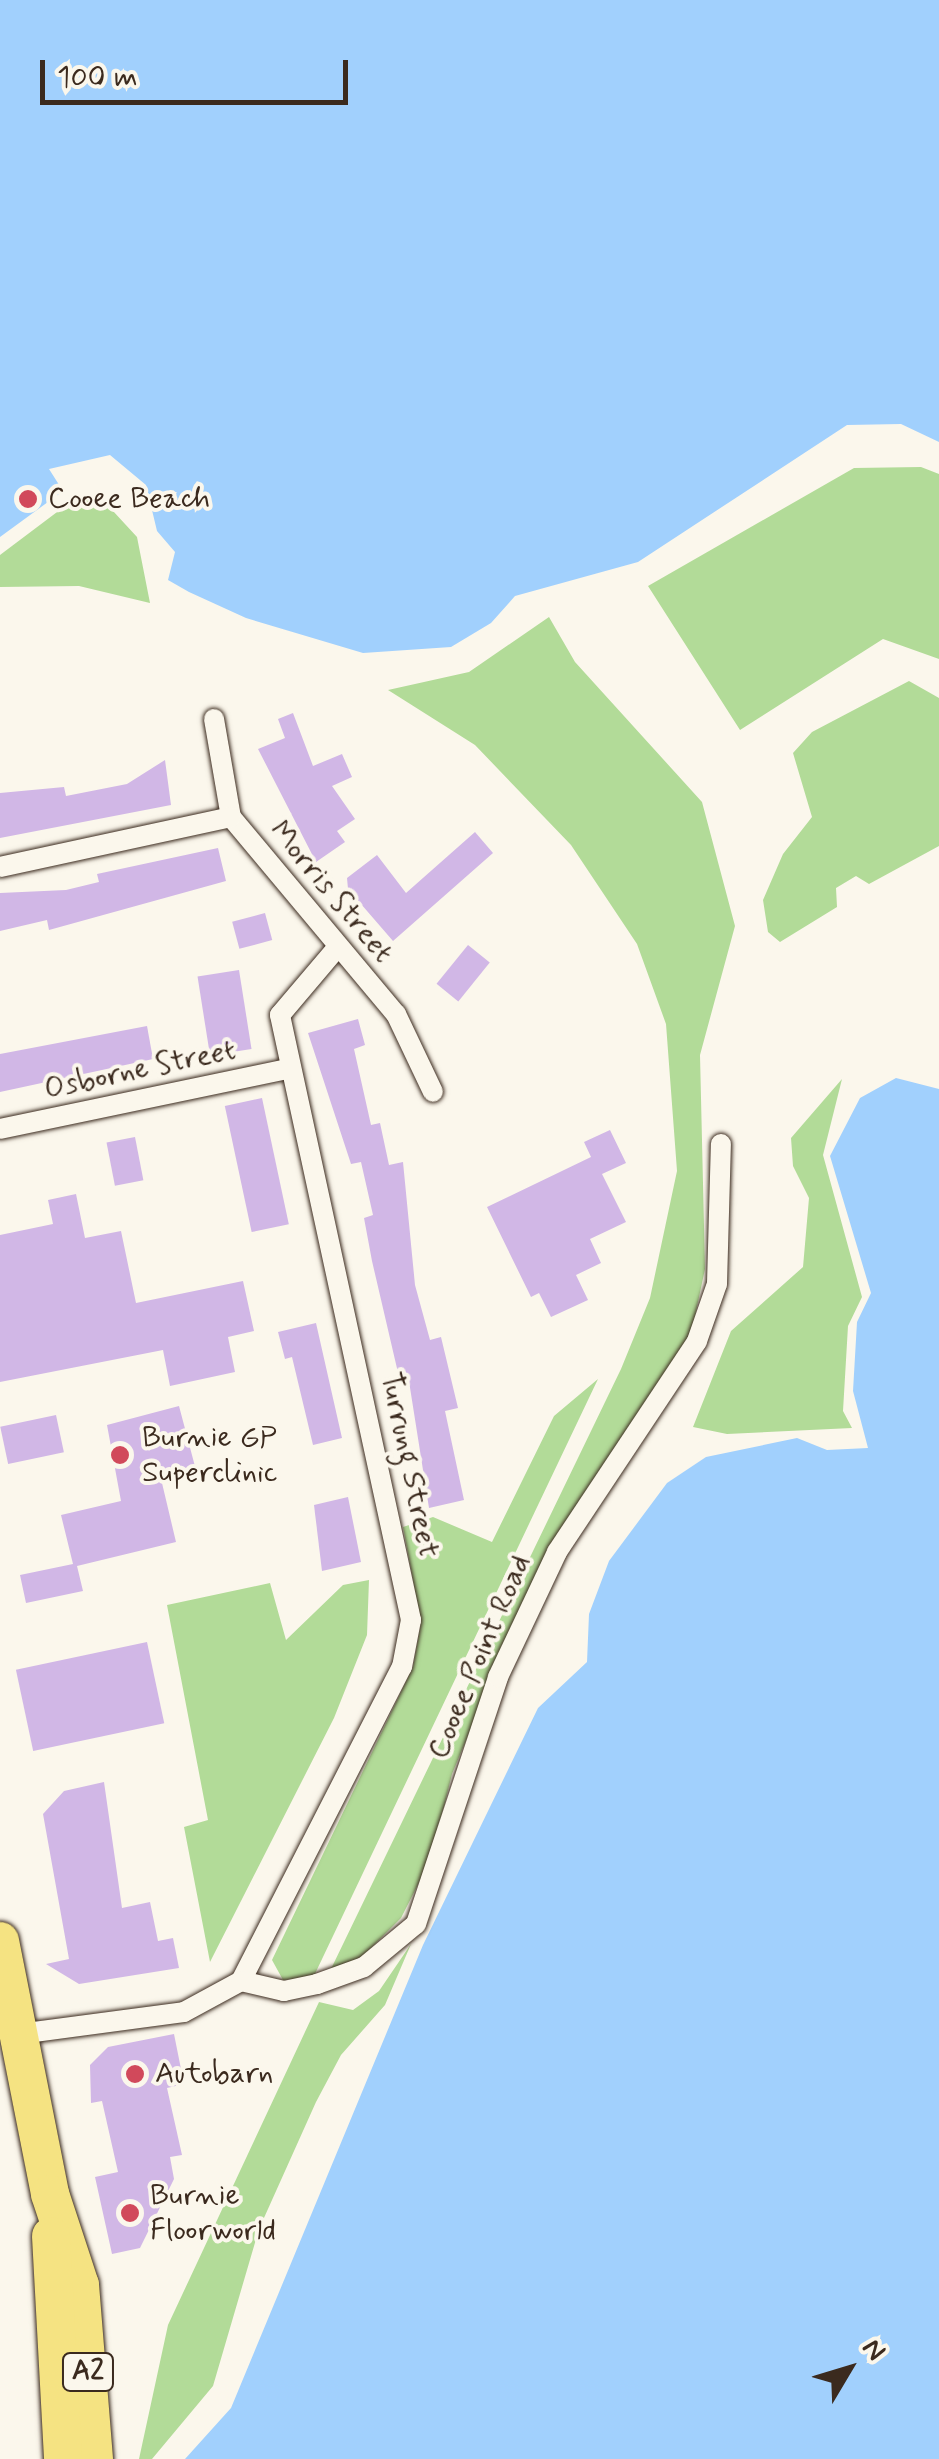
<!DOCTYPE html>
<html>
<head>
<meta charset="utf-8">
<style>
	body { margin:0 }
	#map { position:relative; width:939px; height:2459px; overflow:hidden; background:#fbf7ec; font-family:Mynerve,sans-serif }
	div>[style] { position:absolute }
	.green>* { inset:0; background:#b2db98 }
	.water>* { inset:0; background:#a1d0fd }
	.building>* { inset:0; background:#d1b7e6; transform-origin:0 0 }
	.roads { filter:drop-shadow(0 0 2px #3b2a1e) drop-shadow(0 0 2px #3b2a1e) }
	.street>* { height:20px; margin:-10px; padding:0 10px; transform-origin:10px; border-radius:10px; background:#fbf7ec }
	.highway>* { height:38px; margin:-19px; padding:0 19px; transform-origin:19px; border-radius:19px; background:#f5e382 }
	.dots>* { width:28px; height:28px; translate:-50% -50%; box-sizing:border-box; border:5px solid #fbf7ec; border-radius:50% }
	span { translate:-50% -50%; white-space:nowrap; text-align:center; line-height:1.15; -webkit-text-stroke:8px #fbf7ec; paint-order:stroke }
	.shield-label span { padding:2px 8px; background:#fbf7ec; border:2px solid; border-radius:8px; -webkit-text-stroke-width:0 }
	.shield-label { font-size:28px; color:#3b2a1e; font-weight:700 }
	.poi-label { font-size:30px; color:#3b2a1e }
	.left { translate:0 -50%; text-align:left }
	.street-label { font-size:30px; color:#3b2a1e }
	.north { position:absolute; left:799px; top:2319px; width:100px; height:100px; -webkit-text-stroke:8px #fbf7ec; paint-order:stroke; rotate:52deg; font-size:28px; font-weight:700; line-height:40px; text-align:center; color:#3b2a1e }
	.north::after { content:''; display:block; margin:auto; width:35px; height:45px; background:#3b2a1e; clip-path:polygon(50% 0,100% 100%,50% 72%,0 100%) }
	.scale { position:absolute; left:40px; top:60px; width:308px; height:45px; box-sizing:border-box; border:5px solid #3b2a1e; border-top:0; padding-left:12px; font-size:30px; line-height:35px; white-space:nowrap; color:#3b2a1e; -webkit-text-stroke:8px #fbf7ec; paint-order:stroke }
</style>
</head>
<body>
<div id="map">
	<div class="green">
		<i style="clip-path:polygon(921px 467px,939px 474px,939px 659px,883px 639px,740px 730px,648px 586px,854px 468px)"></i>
		<i style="clip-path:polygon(81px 494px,113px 511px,137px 537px,150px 603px,79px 586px,0 587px,0 555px)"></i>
		<i style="clip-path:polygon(549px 617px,575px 662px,702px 802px,735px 926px,700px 1055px,705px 1269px,692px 1330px,514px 1625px,452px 1774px,431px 1859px,401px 1918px,360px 1959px,330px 1971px,621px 1369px,650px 1298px,677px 1171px,666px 1024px,637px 944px,571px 845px,475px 745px,388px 690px,469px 672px)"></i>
		<i style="clip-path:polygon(909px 681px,939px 698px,939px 846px,869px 884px,856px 876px,836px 888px,837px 907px,780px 942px,768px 932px,763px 900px,783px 854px,812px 817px,793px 753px,812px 732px)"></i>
		<i style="clip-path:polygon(842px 1079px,823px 1155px,862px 1297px,848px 1326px,843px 1411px,852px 1428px,727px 1434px,693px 1427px,731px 1331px,803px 1267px,809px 1198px,793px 1166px,791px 1138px)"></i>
		<i style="clip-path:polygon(598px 1379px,313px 1978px,283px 1980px,272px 1960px,413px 1667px,421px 1623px,403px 1527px,433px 1517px,492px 1542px,554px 1416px)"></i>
		<i style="clip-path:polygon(369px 1580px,367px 1635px,334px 1718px,210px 1962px,184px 1827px,208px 1820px,167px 1605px,270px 1583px,286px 1640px,343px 1585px)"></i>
		<i style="clip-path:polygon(411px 1944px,385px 2005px,341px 2055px,316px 2102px,259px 2229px,213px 2386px,152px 2459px,139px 2459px,168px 2325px,319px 2002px,353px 2010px,379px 1991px)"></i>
	</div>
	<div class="water">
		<i style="clip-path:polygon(0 0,939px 0,939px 442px,901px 424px,847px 425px,638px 562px,515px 596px,491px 623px,451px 647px,363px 653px,246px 618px,189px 592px,168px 580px,175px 552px,157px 531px,146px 485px,110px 455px,49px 469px,63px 491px,0 537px)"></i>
		<i style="clip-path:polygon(896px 1078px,939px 1089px,939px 2459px,185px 2459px,231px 2408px,423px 1945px,538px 1708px,587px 1662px,589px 1614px,609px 1561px,667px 1483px,706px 1457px,797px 1438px,827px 1450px,868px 1448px,853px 1391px,857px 1322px,871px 1293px,830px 1156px,860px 1098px)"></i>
	</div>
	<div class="building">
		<i style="clip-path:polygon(293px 713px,313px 766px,342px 754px,352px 777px,332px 786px,355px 819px,337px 831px,345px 842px,316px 862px,258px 749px,285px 738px,278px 719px)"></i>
		<i style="clip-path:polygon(165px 760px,171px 805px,0 838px,0 793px,64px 787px,66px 796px,127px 784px)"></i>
		<i style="clip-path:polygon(475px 832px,493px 853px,393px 941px,348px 889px,347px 878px,377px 855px,406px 893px)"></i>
		<i style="clip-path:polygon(218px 848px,226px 881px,49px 930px,47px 920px,0 931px,0 893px,66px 890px,99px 882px,97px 874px)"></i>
		<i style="left:265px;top:913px;width:28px;height:34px;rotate:75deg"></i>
		<i style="left:468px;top:945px;width:28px;height:50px;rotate:39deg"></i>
		<i style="left:239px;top:970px;width:80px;height:42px;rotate:81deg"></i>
		<i style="clip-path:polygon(358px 1019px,365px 1045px,354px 1049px,371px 1125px,380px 1123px,389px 1165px,403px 1162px,415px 1285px,430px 1340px,441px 1337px,458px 1408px,445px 1411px,464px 1500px,429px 1508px,408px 1375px,399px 1377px,372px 1261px,364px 1218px,373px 1215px,361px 1162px,351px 1164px,308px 1033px)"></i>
		<i style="clip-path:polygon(147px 1026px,153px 1059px,0 1092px,0 1054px)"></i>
		<i style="left:262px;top:1098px;width:129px;height:38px;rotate:78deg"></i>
		<i style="clip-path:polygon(610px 1130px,626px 1163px,602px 1174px,626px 1222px,590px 1239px,601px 1263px,576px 1275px,588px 1300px,551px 1317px,539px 1293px,531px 1297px,487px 1207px,591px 1157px,584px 1142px)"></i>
		<i style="left:135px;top:1137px;width:44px;height:29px;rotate:79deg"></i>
		<i style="clip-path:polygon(76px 1194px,85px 1238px,121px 1231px,136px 1303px,243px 1281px,254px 1331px,228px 1337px,235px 1372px,170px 1386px,163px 1350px,0 1382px,0 1235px,53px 1224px,48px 1200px)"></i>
		<i style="clip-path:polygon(316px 1323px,342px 1438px,313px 1445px,292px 1357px,285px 1359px,278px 1332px)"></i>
		<i style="clip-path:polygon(179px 1406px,197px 1474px,162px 1483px,176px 1542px,77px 1566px,83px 1591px,26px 1603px,20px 1575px,73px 1564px,61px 1515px,121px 1501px,107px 1425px)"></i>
		<i style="left:56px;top:1415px;width:38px;height:57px;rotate:78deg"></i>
		<i style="clip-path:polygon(348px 1497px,361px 1562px,322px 1571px,314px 1505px)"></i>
		<i style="left:147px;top:1642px;width:83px;height:134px;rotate:78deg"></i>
		<i style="clip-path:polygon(104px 1782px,122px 1908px,150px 1902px,158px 1941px,173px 1938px,179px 1968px,79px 1984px,46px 1964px,69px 1959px,43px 1814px,64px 1791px)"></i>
		<i style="clip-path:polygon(174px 2034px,184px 2084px,167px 2088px,182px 2155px,170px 2157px,174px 2179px,140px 2248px,112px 2254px,95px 2177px,118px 2172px,102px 2101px,91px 2103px,90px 2065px,108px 2047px)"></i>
	</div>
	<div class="roads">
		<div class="street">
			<i style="left:214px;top:719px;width:99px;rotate:80.2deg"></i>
			<i style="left:231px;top:817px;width:257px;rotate:50.1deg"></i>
			<i style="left:396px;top:1014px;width:86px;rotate:64.6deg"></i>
			<i style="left:0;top:867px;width:236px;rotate:-12.2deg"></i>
			<i style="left:0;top:1129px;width:297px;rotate:-11.8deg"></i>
			<i style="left:241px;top:1981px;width:353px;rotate:-62.9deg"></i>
			<i style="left:402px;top:1667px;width:48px;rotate:-79.2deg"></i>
			<i style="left:411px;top:1620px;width:619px;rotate:-102.22deg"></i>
			<i style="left:280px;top:1015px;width:87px;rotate:-49.7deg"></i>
			<i style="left:19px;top:2034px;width:166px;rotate:-7.6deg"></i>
			<i style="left:184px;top:2012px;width:65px;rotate:-28.5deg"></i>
			<i style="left:241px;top:1981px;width:44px;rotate:13.1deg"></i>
			<i style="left:284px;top:1991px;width:34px;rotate:-12deg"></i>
			<i style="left:317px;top:1984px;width:50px;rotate:-19.9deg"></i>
			<i style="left:364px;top:1967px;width:67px;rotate:-39.6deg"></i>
			<i style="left:416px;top:1924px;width:260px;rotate:-71.6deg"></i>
			<i style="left:498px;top:1677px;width:138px;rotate:-64.7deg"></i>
			<i style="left:557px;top:1552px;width:253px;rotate:-56.4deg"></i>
			<i style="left:697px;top:1341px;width:60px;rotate:-70.7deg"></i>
			<i style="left:717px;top:1284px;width:140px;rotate:-88.4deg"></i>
		</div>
		<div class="highway">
			<i style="left:0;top:1941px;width:258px;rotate:78.8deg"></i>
			<i style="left:50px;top:2194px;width:96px;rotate:71.8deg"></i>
			<i style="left:80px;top:2285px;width:175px;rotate:85.4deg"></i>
			<i style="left:51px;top:2236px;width:223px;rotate:86.9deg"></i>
		</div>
	</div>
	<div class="dots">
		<i style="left:28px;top:499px;background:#d1495b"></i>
		<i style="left:120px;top:1455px;background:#d1495b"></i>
		<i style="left:135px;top:2074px;background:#d1495b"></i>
		<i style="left:130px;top:2213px;background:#d1495b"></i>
	</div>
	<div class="shield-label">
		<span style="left:88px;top:2372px">A2</span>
	</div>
	<div class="poi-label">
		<span class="left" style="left:48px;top:499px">Cooee Beach</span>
		<span class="left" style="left:142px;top:1455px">Burnie GP<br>Superclinic</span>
		<span class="left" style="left:155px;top:2074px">Autobarn</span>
		<span class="left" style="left:150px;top:2213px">Burnie<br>Floorworld</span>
	</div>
	<div class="street-label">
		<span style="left:331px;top:892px;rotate:50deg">Morris Street</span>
		<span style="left:140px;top:1070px;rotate:-12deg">Osborne Street</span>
		<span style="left:409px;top:1465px;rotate:78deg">Turrung Street</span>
		<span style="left:480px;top:1657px;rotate:-67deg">Cooee Point Road</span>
	</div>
	<div class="north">N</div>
	<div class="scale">100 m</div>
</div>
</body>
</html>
